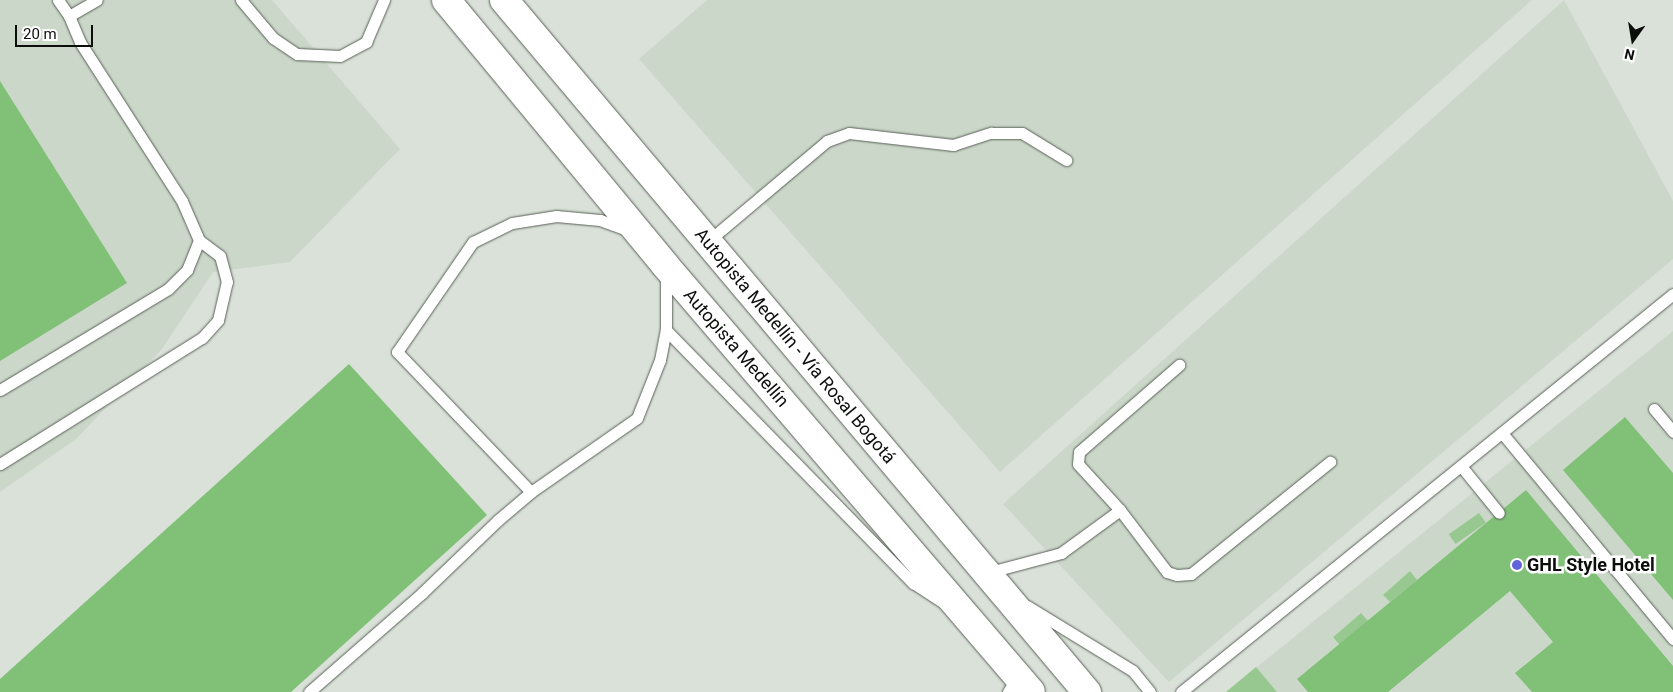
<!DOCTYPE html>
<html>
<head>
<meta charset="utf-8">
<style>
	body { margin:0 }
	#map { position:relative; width:1673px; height:692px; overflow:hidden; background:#d9e1d8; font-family:Roboto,sans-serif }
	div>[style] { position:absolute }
	.built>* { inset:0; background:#cbd8c9 }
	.green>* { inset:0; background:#97c88f; transform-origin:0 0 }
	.building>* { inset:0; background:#80c077 }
	.roads { filter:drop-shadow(0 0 1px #596058) drop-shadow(0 0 1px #596058) }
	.service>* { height:11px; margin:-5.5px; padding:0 5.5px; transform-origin:5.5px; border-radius:5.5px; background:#fff }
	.trunk>* { height:28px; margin:-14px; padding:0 14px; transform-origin:14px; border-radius:14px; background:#fff }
	.dots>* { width:14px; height:14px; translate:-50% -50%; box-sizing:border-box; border:2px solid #fff; border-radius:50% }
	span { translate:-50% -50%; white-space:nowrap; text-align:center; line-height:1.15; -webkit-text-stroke:5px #fff; paint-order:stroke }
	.street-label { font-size:18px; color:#0b0e0b }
	.poi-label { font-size:18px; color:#0b0e0b; font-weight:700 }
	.left { translate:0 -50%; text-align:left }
	.north { position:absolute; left:1608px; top:15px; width:50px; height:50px; -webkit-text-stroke:4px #fff; paint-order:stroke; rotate:193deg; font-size:14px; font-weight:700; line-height:20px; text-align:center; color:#0b0e0b }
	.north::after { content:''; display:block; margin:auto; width:18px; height:22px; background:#0b0e0b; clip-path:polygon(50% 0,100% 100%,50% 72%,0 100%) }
	.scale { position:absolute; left:15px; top:25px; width:78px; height:22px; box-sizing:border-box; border:2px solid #0b0e0b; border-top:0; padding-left:6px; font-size:15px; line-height:18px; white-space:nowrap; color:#0b0e0b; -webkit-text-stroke:4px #fff; paint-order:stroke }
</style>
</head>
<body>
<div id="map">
	<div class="built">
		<i style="clip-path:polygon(0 0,272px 0,400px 149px,290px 262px,213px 272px,162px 349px,76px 439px,0 492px)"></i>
		<i style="clip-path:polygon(707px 0,1532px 0,1000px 472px,639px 59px)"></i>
		<i style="clip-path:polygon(1564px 0,1673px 201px,1673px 259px,1169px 682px,1003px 504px)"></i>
		<i style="clip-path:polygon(1673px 331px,1673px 692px,1226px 692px,1528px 448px)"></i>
	</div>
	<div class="green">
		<i style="left:1479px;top:513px;width:12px;height:37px;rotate:55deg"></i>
		<i style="clip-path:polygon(1410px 571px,1417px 580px,1390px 602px,1383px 595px)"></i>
		<i style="left:1361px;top:613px;width:11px;height:37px;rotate:49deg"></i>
		<i style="clip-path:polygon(1256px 667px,1277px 692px,1226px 692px)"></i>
	</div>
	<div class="building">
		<i style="clip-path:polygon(0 81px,127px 283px,0 361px)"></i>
		<i style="clip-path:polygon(349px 364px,487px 515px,291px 692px,0 692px,0 679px)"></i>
		<i style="clip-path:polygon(1625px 417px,1673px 473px,1673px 600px,1563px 470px)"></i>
		<i style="clip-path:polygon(1526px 490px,1673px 666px,1673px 692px,1532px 692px,1515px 673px,1553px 642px,1510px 591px,1388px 692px,1308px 692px,1297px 679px)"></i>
	</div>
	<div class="roads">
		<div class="service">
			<i style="left:58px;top:0;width:19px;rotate:55deg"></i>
			<i style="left:241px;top:0;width:50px;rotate:49.9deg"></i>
			<i style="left:273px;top:38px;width:29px;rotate:34deg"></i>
			<i style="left:297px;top:54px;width:43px;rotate:2.7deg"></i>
			<i style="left:340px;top:56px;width:30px;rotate:-28deg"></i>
			<i style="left:366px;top:42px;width:46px;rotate:-66.8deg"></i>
			<i style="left:707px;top:242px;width:157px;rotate:-40.1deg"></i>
			<i style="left:827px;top:141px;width:23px;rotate:-20deg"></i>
			<i style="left:849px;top:133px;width:105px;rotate:6.6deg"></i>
			<i style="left:953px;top:145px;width:40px;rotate:-18deg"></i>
			<i style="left:991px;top:133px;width:31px"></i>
			<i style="left:1022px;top:133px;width:52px;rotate:31.5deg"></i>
			<i style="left:666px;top:330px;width:354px;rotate:45.7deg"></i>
			<i style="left:913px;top:583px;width:37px;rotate:33deg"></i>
			<i style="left:0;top:390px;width:196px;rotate:-31deg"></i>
			<i style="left:168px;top:289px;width:27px;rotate:-45deg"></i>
			<i style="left:187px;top:270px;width:32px;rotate:-68deg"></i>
			<i style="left:199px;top:240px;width:43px;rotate:-113.6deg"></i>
			<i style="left:182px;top:201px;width:189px;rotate:-122.7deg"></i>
			<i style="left:80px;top:42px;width:28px;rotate:-113deg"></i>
			<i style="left:69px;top:16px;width:32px;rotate:-30deg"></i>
			<i style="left:1654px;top:409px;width:30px;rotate:50deg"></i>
			<i style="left:1502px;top:433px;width:268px;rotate:50.3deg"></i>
			<i style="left:0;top:464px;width:238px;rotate:-32deg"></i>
			<i style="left:202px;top:338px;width:24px;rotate:-48deg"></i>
			<i style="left:218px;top:320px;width:39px;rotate:-77deg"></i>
			<i style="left:227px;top:282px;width:27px;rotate:-105deg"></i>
			<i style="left:220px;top:256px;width:26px;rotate:-143deg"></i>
			<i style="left:1461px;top:466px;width:60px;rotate:51deg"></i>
			<i style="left:531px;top:492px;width:194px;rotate:-133.7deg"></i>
			<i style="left:397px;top:352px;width:134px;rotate:-55.4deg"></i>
			<i style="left:473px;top:242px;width:43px;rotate:-26deg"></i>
			<i style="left:512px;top:223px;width:45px;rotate:-9deg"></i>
			<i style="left:556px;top:216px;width:44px;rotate:5.2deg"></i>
			<i style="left:600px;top:220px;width:30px;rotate:20deg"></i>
			<i style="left:1120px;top:510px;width:62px;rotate:-132.4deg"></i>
			<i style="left:1078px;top:464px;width:12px;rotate:-85deg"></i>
			<i style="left:1079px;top:452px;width:133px;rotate:-41deg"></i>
			<i style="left:986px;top:573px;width:78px;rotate:-14.9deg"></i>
			<i style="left:1061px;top:553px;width:73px;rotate:-36.1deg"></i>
			<i style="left:1120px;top:510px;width:78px;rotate:52.8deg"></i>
			<i style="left:1167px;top:572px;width:10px;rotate:17deg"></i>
			<i style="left:1177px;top:575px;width:14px;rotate:-4deg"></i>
			<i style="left:1191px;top:574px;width:179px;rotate:-38.9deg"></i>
			<i style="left:1027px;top:606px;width:124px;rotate:31.5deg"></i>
			<i style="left:1133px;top:671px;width:27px;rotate:51deg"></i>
			<i style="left:309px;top:692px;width:150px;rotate:-41.2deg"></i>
			<i style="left:422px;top:593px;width:105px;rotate:-43.8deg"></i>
			<i style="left:498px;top:520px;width:43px;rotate:-40.3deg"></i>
			<i style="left:531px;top:492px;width:129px;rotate:-34.9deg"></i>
			<i style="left:637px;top:418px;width:62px;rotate:-68.4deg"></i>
			<i style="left:660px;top:360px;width:31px;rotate:-79deg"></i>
			<i style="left:666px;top:330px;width:57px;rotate:-90deg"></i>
			<i style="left:1008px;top:692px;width:19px;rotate:-58deg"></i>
			<i style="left:1181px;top:692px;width:633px;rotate:-38.97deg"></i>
		</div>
		<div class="trunk">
			<i style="left:446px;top:0;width:344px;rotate:50.4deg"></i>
			<i style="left:665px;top:265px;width:562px;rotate:49.4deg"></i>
			<i style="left:504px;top:0;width:905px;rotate:49.89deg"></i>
		</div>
	</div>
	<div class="dots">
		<i style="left:1517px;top:565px;background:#6263dc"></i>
	</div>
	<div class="street-label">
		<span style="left:795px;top:346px;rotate:50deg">Autopista Medellín - Vía Rosal Bogotá</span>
		<span style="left:736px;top:348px;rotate:49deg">Autopista Medellín</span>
	</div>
	<div class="poi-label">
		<span class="left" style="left:1527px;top:565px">GHL Style Hotel</span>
	</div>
	<div class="north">N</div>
	<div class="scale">20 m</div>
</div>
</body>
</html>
